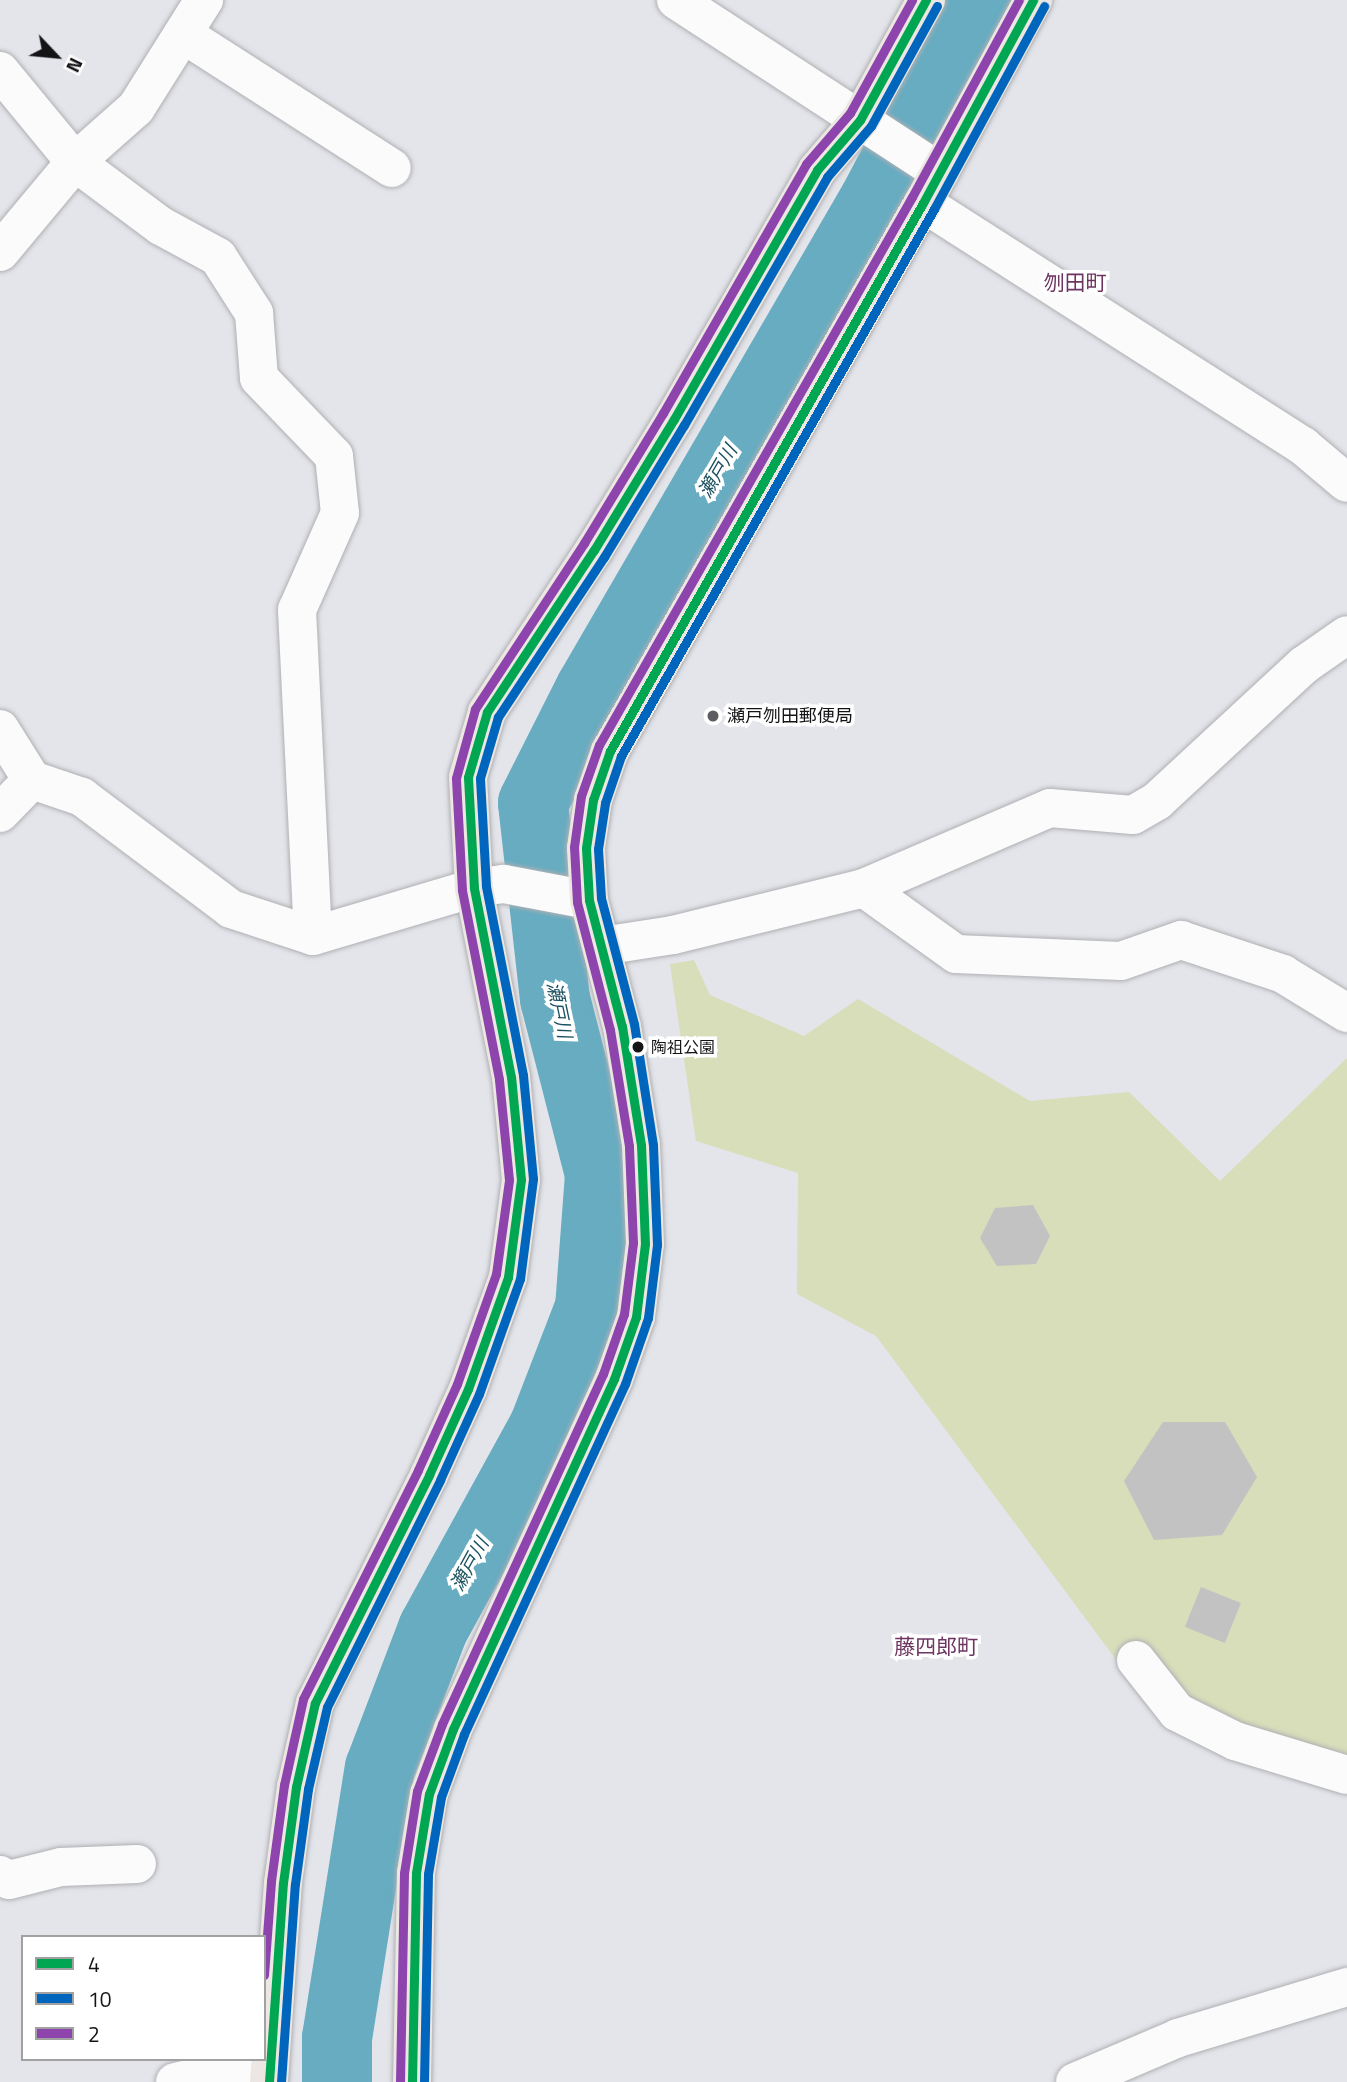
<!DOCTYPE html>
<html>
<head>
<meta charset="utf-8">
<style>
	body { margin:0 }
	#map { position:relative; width:1347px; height:2082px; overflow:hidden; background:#e4e5ea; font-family:"Titillium Web","Noto Sans JP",sans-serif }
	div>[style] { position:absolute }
	.green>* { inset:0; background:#d8ddba }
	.river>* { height:70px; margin:-35px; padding:0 35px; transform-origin:35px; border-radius:35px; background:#67acc1 }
	.building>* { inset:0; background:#c3c2c3; transform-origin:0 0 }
	.roads { filter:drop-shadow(0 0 2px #afb0b4) drop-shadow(0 0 2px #afb0b4) }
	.street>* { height:38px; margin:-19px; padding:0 19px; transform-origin:19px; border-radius:19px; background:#fbfbfc }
	.highway>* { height:38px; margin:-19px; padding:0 19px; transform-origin:19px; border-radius:19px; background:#ece7e2 }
	.bus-1>* { height:9px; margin:-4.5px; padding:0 4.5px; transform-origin:4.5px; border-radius:4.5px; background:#00a651 }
	.bus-2>* { height:9px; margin:-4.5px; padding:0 4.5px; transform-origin:4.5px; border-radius:4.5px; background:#0065bd }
	.bus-3>* { height:9px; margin:-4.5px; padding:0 4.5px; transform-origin:4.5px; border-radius:4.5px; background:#8e44ad }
	.dots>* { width:19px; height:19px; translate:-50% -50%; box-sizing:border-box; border:4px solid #fff; border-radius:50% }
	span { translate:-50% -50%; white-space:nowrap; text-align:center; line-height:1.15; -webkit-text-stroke:7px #fff; paint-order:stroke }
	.bus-label { font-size:16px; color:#141417 }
	.left { translate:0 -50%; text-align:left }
	.poi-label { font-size:18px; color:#141417 }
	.water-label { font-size:19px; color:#1c5161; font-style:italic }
	.quarter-label { font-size:21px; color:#6e3560 }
	.legend { position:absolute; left:21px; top:1935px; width:245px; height:126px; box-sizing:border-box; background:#fff; border:2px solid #a1a1a2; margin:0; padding:9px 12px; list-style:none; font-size:21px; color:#141417 }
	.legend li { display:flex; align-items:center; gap:14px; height:35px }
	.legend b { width:35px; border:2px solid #a1a1a2 }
	.north { position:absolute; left:21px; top:21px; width:70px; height:70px; -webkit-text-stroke:5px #fff; paint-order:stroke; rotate:116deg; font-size:19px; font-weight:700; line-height:28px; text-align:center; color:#141417 }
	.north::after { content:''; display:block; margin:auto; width:24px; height:32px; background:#141417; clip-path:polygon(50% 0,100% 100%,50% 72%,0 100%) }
</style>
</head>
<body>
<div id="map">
	<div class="green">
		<i style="clip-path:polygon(694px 960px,710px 995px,804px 1036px,858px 999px,1030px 1101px,1129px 1092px,1220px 1181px,1347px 1058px,1347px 1756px,1140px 1692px,876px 1336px,797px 1294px,798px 1173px,696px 1141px,670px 964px)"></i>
	</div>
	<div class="river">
		<i style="left:337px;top:2082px;width:44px;rotate:-90deg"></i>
		<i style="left:337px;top:2038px;width:273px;rotate:-81deg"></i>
		<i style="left:380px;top:1768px;width:149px;rotate:-69.1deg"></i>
		<i style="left:433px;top:1629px;width:230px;rotate:-61.2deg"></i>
		<i style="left:544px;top:1427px;width:128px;rotate:-68.9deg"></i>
		<i style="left:590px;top:1308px;width:134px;rotate:-85.7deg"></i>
		<i style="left:600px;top:1174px;width:181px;rotate:-104.4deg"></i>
		<i style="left:555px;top:999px;width:197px;rotate:-96.4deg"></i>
		<i style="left:533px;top:803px;width:127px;rotate:-63.2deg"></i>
		<i style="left:590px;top:690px;width:565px;rotate:-59.85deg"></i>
		<i style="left:874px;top:201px;width:227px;rotate:-62.2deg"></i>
	</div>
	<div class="building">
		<i style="clip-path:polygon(1033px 1205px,1050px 1236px,1036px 1264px,997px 1266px,980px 1238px,995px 1208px)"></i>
		<i style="clip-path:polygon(1163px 1422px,1225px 1422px,1257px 1477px,1222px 1535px,1154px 1540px,1124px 1481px)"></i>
		<i style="left:1201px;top:1587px;width:43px;height:43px;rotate:22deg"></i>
	</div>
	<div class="roads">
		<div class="street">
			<i style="left:676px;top:0;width:315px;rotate:33.1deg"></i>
			<i style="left:183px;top:34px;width:248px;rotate:32.7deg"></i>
			<i style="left:0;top:71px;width:118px;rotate:50.5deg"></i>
			<i style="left:75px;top:162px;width:107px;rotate:36.7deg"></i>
			<i style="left:161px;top:226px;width:65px;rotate:28.5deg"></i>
			<i style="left:218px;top:257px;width:67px;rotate:57.3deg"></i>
			<i style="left:254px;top:313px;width:65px;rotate:85.6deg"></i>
			<i style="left:259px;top:378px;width:108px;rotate:46.1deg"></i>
			<i style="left:334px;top:456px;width:57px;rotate:84deg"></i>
			<i style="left:340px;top:513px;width:106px;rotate:113.9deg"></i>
			<i style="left:297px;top:610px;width:326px;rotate:87.2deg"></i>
			<i style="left:923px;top:203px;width:451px;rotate:32.6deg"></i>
			<i style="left:1303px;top:446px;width:57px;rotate:40.1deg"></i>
			<i style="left:0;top:252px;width:117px;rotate:-50.2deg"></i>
			<i style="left:75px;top:162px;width:81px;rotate:-41.5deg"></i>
			<i style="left:136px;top:108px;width:128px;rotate:-57.8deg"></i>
			<i style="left:0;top:729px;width:60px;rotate:57.9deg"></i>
			<i style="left:32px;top:780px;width:53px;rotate:18.8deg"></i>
			<i style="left:82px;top:797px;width:186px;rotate:36.9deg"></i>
			<i style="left:231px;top:909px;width:86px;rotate:18.2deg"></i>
			<i style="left:313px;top:936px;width:168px;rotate:-16.6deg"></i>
			<i style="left:474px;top:888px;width:30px;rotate:-8deg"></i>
			<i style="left:504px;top:884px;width:86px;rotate:10.7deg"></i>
			<i style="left:0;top:813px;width:46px;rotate:-45.9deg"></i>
			<i style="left:864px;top:888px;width:113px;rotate:35.7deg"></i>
			<i style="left:956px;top:954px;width:165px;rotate:2.4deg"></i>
			<i style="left:1121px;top:961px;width:64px;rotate:-19.3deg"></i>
			<i style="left:1181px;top:940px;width:108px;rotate:18.4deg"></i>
			<i style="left:1283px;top:974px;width:75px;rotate:31.4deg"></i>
			<i style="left:602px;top:946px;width:72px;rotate:-8.8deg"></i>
			<i style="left:673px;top:935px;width:197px;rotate:-13.8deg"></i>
			<i style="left:864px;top:888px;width:202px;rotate:-23.3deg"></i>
			<i style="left:1050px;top:808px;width:83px;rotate:4.8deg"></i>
			<i style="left:1133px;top:815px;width:28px;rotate:-30deg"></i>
			<i style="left:1157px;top:801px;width:200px;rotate:-42.8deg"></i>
			<i style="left:1304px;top:665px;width:52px;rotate:-34.9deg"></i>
			<i style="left:1136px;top:1660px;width:66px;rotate:51.7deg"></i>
			<i style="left:1177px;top:1712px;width:65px;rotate:26.6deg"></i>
			<i style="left:1235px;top:1741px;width:117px;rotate:16.9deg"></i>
			<i style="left:0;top:1875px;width:10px;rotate:29deg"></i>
			<i style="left:9px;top:1880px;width:54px;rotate:-14deg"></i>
			<i style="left:61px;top:1867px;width:76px;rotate:-2.3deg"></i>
			<i style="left:175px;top:2082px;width:96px;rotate:-13.3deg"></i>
			<i style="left:1075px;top:2082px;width:112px;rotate:-23.1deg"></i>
			<i style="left:1178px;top:2038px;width:177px;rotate:-16.8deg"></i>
		</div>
		<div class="highway">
			<i style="left:269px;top:2082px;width:199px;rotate:-86deg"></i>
			<i style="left:283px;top:1883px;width:97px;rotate:-82.3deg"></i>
			<i style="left:296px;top:1787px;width:86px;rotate:-77.3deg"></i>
			<i style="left:315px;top:1703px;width:255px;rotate:-63.4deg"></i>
			<i style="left:429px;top:1475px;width:94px;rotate:-65.6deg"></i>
			<i style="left:468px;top:1389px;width:119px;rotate:-70.3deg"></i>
			<i style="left:508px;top:1277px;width:98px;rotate:-82.4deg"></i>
			<i style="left:521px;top:1180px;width:103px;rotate:-95.5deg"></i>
			<i style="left:511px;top:1077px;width:193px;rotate:-101.1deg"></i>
			<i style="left:474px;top:888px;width:111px;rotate:-93.1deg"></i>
			<i style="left:468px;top:777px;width:68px;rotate:-73.7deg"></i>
			<i style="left:487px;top:712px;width:194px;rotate:-56.6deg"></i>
			<i style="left:594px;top:550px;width:153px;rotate:-58.6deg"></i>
			<i style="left:674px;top:419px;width:287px;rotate:-60.1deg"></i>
			<i style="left:817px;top:170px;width:66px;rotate:-49.3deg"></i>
			<i style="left:860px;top:120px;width:137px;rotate:-61.2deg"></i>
			<i style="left:412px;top:2082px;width:209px;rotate:-88.9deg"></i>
			<i style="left:416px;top:1873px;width:80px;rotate:-80.7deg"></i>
			<i style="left:429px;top:1794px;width:69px;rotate:-69.7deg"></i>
			<i style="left:453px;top:1729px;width:385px;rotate:-65.3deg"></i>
			<i style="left:614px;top:1379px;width:66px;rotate:-70.5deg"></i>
			<i style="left:636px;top:1317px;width:74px;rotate:-83deg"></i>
			<i style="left:645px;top:1244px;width:99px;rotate:-92.3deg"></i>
			<i style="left:641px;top:1145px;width:120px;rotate:-99.1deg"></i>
			<i style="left:622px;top:1027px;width:131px;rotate:-104.6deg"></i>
			<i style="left:589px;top:900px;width:52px;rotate:-93.3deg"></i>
			<i style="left:586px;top:848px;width:49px;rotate:-81.7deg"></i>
			<i style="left:593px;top:800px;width:52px;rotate:-70.9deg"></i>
			<i style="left:610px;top:751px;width:631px;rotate:-60.27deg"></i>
			<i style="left:923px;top:203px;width:231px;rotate:-61.5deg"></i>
		</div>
	</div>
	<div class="bus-1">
		<i style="left:269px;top:2082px;width:199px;rotate:-86deg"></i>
		<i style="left:283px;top:1883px;width:97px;rotate:-82.3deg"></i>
		<i style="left:296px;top:1787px;width:86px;rotate:-77.3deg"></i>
		<i style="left:315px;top:1703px;width:255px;rotate:-63.4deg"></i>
		<i style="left:429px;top:1475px;width:94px;rotate:-65.6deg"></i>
		<i style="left:468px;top:1389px;width:119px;rotate:-70.3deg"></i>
		<i style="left:508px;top:1277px;width:98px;rotate:-82.4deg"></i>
		<i style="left:521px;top:1180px;width:103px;rotate:-95.5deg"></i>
		<i style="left:511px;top:1077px;width:193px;rotate:-101.1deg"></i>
		<i style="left:474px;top:888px;width:111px;rotate:-93.1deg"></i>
		<i style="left:468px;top:777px;width:68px;rotate:-73.7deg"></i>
		<i style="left:487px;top:712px;width:194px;rotate:-56.6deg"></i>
		<i style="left:594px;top:550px;width:153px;rotate:-58.6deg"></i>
		<i style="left:674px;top:419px;width:287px;rotate:-60.1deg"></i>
		<i style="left:817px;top:170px;width:66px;rotate:-49.3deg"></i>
		<i style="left:860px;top:120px;width:137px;rotate:-61.2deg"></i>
		<i style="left:412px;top:2082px;width:209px;rotate:-88.9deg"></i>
		<i style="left:416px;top:1873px;width:80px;rotate:-80.7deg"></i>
		<i style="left:429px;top:1794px;width:69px;rotate:-69.7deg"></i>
		<i style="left:453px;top:1729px;width:385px;rotate:-65.3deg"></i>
		<i style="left:614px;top:1379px;width:66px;rotate:-70.5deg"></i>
		<i style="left:636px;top:1317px;width:74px;rotate:-83deg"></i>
		<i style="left:645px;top:1244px;width:99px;rotate:-92.3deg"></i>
		<i style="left:641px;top:1145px;width:120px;rotate:-99.1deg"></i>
		<i style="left:622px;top:1027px;width:131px;rotate:-104.6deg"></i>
		<i style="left:589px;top:900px;width:52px;rotate:-93.3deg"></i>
		<i style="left:586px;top:848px;width:49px;rotate:-81.7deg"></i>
		<i style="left:593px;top:800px;width:52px;rotate:-70.9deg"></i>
		<i style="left:610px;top:751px;width:631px;rotate:-60.27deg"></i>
		<i style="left:923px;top:203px;width:231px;rotate:-61.5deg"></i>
	</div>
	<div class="bus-2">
		<i style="left:281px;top:2082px;width:198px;rotate:-86deg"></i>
		<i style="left:295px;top:1884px;width:96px;rotate:-82.2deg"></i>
		<i style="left:308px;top:1789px;width:84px;rotate:-77deg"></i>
		<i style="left:327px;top:1707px;width:254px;rotate:-63.5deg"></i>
		<i style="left:440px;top:1480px;width:94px;rotate:-65.6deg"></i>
		<i style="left:479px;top:1394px;width:122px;rotate:-70.4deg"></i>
		<i style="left:520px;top:1279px;width:101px;rotate:-82.6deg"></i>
		<i style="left:533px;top:1179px;width:104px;rotate:-95.5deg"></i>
		<i style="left:523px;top:1075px;width:193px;rotate:-101.1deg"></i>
		<i style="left:486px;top:886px;width:108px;rotate:-93.2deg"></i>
		<i style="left:480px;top:778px;width:64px;rotate:-73.6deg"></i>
		<i style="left:498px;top:717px;width:192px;rotate:-56.5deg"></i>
		<i style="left:604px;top:557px;width:154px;rotate:-58.8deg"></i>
		<i style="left:684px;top:425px;width:286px;rotate:-60deg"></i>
		<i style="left:827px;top:177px;width:67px;rotate:-49.2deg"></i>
		<i style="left:871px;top:126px;width:137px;rotate:-61.2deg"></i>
		<i style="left:424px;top:2082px;width:208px;rotate:-88.9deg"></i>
		<i style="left:428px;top:1874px;width:78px;rotate:-80.4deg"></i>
		<i style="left:441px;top:1797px;width:67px;rotate:-69.9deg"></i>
		<i style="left:464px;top:1734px;width:385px;rotate:-65.3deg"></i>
		<i style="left:625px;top:1384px;width:70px;rotate:-70.8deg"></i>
		<i style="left:648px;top:1318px;width:74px;rotate:-83deg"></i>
		<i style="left:657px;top:1245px;width:100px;rotate:-92.3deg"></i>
		<i style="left:653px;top:1145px;width:122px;rotate:-98.9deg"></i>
		<i style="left:634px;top:1024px;width:130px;rotate:-104.7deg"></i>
		<i style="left:601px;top:898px;width:49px;rotate:-93.5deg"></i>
		<i style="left:598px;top:849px;width:47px;rotate:-81.3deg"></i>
		<i style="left:605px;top:803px;width:50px;rotate:-71.2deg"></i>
		<i style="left:621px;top:756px;width:630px;rotate:-60.22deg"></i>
		<i style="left:934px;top:209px;width:231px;rotate:-61.5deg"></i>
	</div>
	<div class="bus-3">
		<i style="left:264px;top:1975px;width:94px;rotate:-85.7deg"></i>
		<i style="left:271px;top:1881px;width:97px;rotate:-82.3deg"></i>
		<i style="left:284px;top:1785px;width:88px;rotate:-77.5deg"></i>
		<i style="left:303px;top:1699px;width:256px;rotate:-63.3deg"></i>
		<i style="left:418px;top:1470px;width:94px;rotate:-65.6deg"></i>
		<i style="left:457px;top:1384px;width:117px;rotate:-70.5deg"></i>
		<i style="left:496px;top:1274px;width:95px;rotate:-82.1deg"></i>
		<i style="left:509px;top:1180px;width:101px;rotate:-95.7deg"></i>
		<i style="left:499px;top:1079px;width:193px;rotate:-101.1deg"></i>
		<i style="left:462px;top:890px;width:112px;rotate:-93.1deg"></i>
		<i style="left:456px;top:778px;width:72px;rotate:-74.6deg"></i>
		<i style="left:475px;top:709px;width:199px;rotate:-56.7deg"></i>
		<i style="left:584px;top:543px;width:152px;rotate:-58.7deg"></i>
		<i style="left:663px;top:413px;width:287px;rotate:-60.1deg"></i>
		<i style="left:806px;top:164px;width:67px;rotate:-49.2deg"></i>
		<i style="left:850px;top:113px;width:129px;rotate:-61.2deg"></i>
		<i style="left:400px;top:2082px;width:209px;rotate:-88.9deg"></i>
		<i style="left:404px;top:1873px;width:83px;rotate:-81deg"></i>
		<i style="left:417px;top:1791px;width:72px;rotate:-69.5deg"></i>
		<i style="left:442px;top:1724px;width:385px;rotate:-65.3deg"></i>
		<i style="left:603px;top:1374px;width:64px;rotate:-70.7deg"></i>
		<i style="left:624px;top:1314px;width:72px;rotate:-82.8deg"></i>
		<i style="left:633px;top:1243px;width:97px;rotate:-92.4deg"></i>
		<i style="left:629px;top:1146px;width:118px;rotate:-99.3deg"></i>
		<i style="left:610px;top:1030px;width:132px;rotate:-104.5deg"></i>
		<i style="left:577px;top:902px;width:55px;rotate:-93.1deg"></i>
		<i style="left:574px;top:847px;width:51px;rotate:-82.2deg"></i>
		<i style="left:581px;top:796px;width:54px;rotate:-70.6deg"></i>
		<i style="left:599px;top:745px;width:631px;rotate:-60.27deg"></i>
		<i style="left:912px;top:197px;width:224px;rotate:-61.5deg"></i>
	</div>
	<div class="dots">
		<i style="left:713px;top:716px;background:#5d5d61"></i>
		<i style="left:638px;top:1047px;background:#141417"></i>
	</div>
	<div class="bus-label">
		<span class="left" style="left:651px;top:1047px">陶祖公園</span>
	</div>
	<div class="poi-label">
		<span class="left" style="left:727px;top:716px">瀬戸刎田郵便局</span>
	</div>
	<div class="water-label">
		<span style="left:717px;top:471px;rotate:-60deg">瀬戸川</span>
		<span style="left:560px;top:1010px;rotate:78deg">瀬戸川</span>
		<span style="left:469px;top:1564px;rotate:-61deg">瀬戸川</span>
	</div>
	<div class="quarter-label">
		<span style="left:1075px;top:282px">刎田町</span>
		<span style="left:936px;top:1646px">藤四郎町</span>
	</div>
	<ul class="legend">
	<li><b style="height:9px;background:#00a651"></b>4</li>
	<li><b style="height:9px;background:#0065bd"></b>10</li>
	<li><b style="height:9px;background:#8e44ad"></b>2</li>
	</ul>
	<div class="north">N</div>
</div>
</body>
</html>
